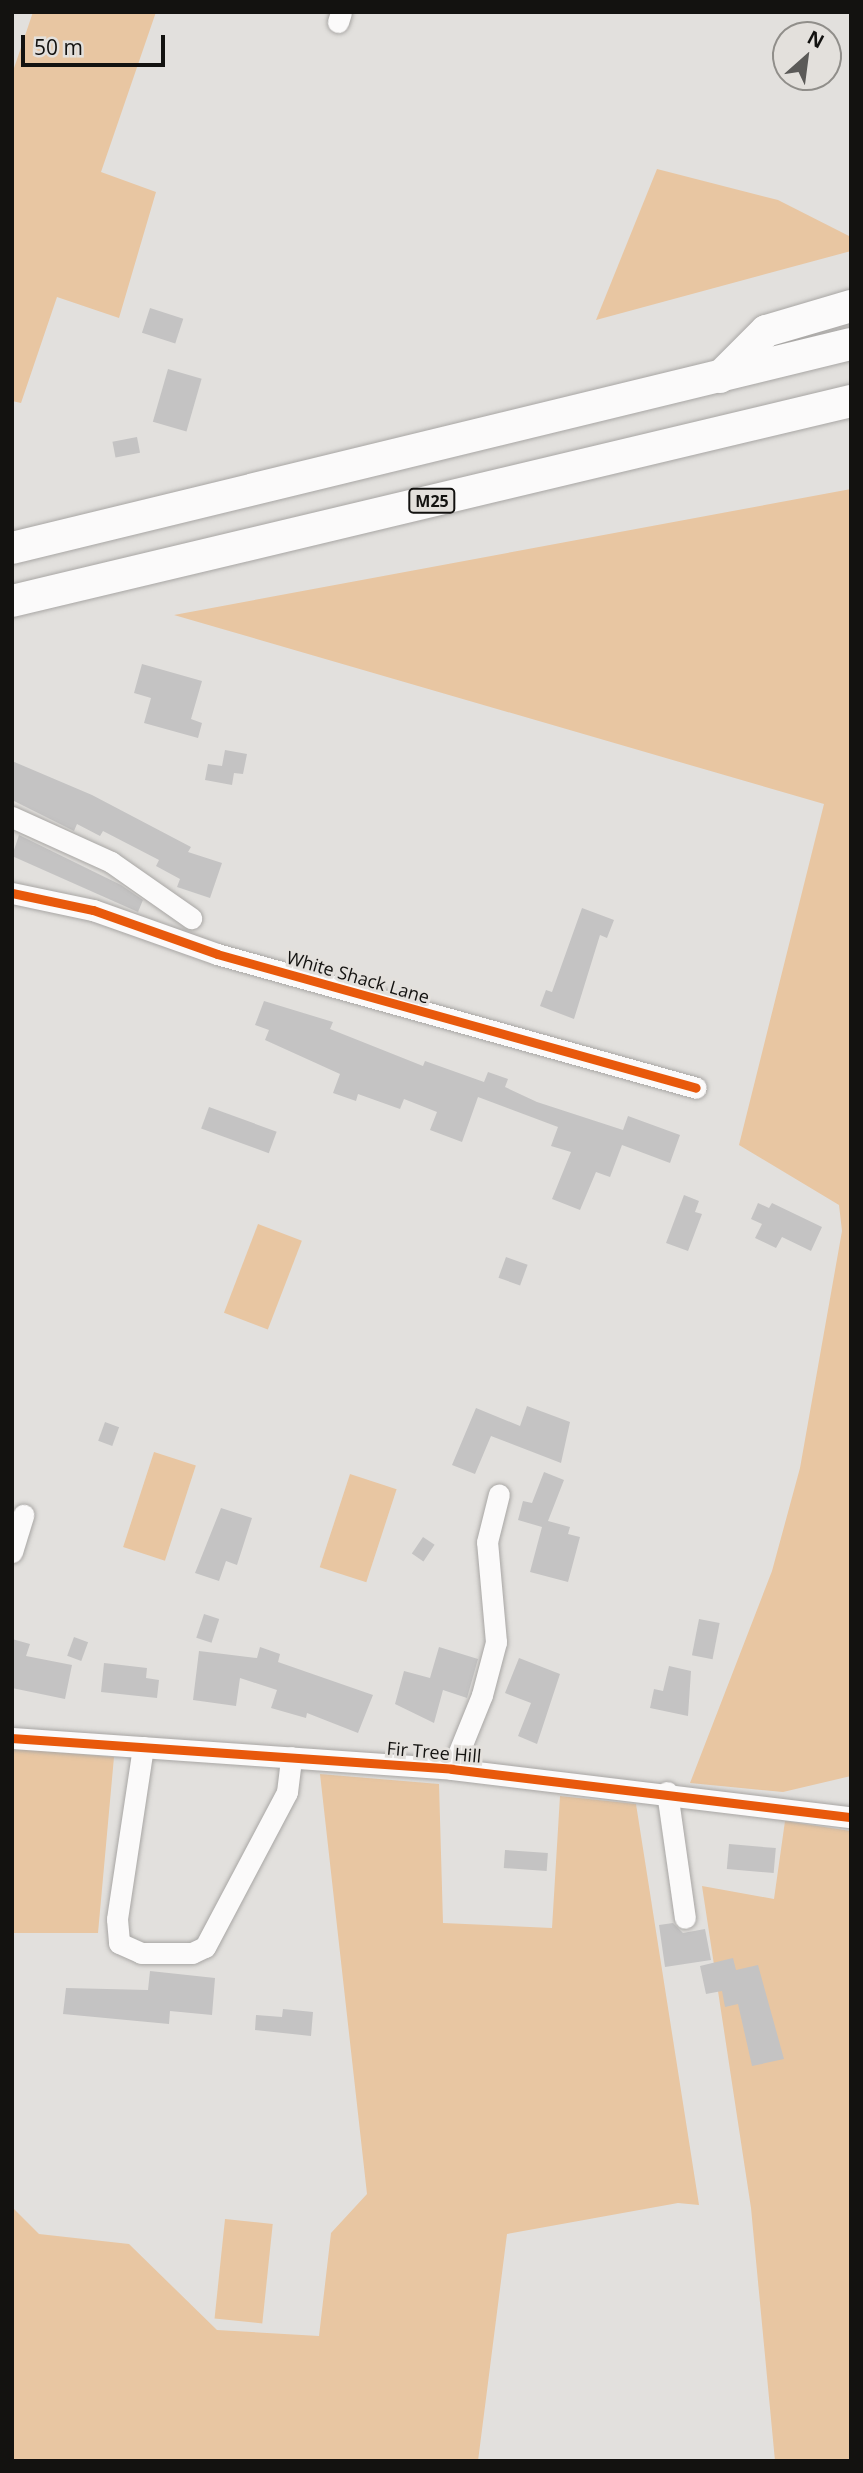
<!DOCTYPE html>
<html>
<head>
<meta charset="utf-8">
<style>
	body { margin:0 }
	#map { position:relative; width:863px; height:2473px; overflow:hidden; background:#e2e0dd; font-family:"Open Sans",sans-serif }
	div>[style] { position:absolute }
	.green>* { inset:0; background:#e8c6a2; transform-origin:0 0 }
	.building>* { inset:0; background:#c4c3c3; transform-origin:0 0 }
	.roads { filter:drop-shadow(0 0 2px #a8a6a4) drop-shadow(0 0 2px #a8a6a4) }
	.minor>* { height:21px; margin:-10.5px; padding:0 10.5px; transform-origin:10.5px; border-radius:10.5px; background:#fbfafa }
	.highway>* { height:32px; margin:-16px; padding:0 16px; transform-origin:16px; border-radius:16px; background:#fbfafa }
	.cycleway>* { height:9px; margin:-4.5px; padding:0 4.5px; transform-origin:4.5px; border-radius:4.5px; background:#e8590c }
	span { translate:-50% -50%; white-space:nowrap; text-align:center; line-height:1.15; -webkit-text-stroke:6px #e3e0dc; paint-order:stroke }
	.shield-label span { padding:2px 5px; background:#e3e0dc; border:2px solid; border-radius:5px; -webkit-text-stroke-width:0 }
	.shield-label { font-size:16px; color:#131210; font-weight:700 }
	.street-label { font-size:18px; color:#131210 }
	.frame { position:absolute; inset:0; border:14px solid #131210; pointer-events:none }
	.north { position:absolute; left:772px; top:21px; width:70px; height:70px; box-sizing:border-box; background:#e3e0dc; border:2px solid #908e8a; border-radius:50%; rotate:28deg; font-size:19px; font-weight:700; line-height:28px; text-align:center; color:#131210 }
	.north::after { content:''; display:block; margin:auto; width:24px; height:32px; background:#5b5a58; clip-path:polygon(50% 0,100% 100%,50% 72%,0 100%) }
	.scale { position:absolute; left:21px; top:35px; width:144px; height:32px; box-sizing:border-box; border:4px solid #131210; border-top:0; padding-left:9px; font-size:21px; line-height:24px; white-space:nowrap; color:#131210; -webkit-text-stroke:5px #e3e0dc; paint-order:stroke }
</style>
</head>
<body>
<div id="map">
	<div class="green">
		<i style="clip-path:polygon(33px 12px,156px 12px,101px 172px,156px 192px,119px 318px,57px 297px,21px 403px,12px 401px,12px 74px)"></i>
		<i style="clip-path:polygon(657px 169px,778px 200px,851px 237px,851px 251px,596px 320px)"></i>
		<i style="clip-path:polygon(851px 489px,851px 1776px,783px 1792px,690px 1783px,772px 1571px,800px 1468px,842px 1231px,839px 1205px,739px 1145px,824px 804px,174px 615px)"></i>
		<i style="left:258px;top:1224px;width:47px;height:95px;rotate:21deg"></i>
		<i style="left:154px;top:1452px;width:44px;height:100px;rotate:18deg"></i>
		<i style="left:350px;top:1474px;width:49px;height:98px;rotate:18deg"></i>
		<i style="clip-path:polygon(12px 1748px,114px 1757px,98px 1933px,12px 1933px)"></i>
		<i style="clip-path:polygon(320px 1774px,439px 1784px,443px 1923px,552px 1928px,560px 1796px,636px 1804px,699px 2205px,678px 2203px,507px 2234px,478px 2461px,12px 2461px,12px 2207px,39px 2234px,129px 2244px,217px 2330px,319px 2336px,331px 2233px,367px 2194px)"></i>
		<i style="clip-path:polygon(785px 1821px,851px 1831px,851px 2461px,775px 2461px,751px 2208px,702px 1886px,774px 1899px)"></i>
		<i style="left:225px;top:2219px;width:48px;height:100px;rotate:6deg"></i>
	</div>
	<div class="building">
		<i style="left:150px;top:308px;width:35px;height:26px;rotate:18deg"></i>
		<i style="left:168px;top:369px;width:35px;height:55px;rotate:16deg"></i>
		<i style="left:137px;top:437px;width:16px;height:25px;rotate:79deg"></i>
		<i style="clip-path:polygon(142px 664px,202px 681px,191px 719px,202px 723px,198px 738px,144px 723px,151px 698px,134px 693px)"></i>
		<i style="clip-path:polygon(225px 750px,247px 754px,243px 774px,234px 773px,232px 785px,205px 780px,208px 764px,222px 766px)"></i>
		<i style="clip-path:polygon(12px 761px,92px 795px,191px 847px,188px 852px,222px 863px,210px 898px,177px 887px,180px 879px,156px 866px,159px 860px,103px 831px,100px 836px,77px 824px,74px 831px,12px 800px)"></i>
		<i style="clip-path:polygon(19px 835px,121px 885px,143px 900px,138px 912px,12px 856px)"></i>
		<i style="clip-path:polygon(582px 908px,614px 920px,607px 938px,600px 935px,574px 1019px,540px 1006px,546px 990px,552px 992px)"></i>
		<i style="clip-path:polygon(264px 1001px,333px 1022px,330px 1029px,423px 1066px,425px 1061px,484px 1082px,488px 1072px,508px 1079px,505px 1087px,537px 1102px,623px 1130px,628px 1116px,680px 1135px,670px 1163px,622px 1145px,610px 1177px,596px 1172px,580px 1210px,552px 1199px,571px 1152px,551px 1146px,558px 1127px,478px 1097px,462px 1142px,430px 1130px,437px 1112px,404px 1099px,400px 1109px,358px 1094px,356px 1101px,333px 1093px,340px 1074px,265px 1040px,269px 1030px,255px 1025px)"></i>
		<i style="left:209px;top:1107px;width:72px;height:23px;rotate:20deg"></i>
		<i style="clip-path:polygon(684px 1195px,699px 1201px,695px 1212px,702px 1214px,688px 1251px,666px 1243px)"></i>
		<i style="clip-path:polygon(758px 1203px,769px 1208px,772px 1203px,822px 1227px,811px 1251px,782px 1237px,776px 1248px,755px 1238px,762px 1224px,751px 1219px)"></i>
		<i style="left:506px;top:1257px;width:23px;height:22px;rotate:20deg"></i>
		<i style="clip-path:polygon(527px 1406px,570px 1422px,561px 1463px,491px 1436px,475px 1474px,452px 1465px,476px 1408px,520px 1426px)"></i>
		<i style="left:105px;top:1422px;width:15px;height:20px;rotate:20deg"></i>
		<i style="clip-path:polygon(544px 1472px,564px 1480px,548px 1521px,570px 1527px,568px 1534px,580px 1537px,568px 1582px,530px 1572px,542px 1527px,518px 1520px,523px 1501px,532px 1503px)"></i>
		<i style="clip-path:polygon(221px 1508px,252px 1518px,237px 1565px,226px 1561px,219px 1581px,195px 1573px)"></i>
		<i style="left:423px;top:1537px;width:14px;height:20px;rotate:34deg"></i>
		<i style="left:204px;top:1614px;width:16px;height:25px;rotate:18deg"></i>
		<i style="left:699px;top:1619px;width:21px;height:37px;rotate:11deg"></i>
		<i style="left:74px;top:1637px;width:15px;height:20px;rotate:20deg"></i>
		<i style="clip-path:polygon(12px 1639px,30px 1644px,26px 1656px,72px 1665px,65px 1699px,12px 1688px)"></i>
		<i style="clip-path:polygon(260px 1647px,280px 1654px,278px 1662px,373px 1695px,358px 1733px,307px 1713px,306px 1718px,271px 1708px,277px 1690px,240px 1678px,236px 1706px,193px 1700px,199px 1651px,257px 1658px)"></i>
		<i style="clip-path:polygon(439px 1647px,478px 1659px,467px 1698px,443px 1690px,434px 1723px,395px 1704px,404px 1671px,430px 1678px)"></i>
		<i style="clip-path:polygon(519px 1658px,560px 1674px,537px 1744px,518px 1736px,531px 1703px,505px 1693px)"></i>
		<i style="clip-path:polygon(104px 1663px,147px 1668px,146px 1678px,159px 1680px,157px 1698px,101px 1692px)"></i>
		<i style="clip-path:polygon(669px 1666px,691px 1671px,688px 1716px,650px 1708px,654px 1689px,663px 1691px)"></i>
		<i style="left:729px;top:1844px;width:47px;height:25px;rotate:5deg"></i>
		<i style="left:505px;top:1850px;width:43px;height:18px;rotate:4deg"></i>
		<i style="clip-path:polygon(673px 1923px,683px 1933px,705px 1929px,711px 1960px,665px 1967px,659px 1925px)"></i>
		<i style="clip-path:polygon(733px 1958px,736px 1970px,758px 1965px,784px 2059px,752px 2066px,738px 2004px,725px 2007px,722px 1991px,706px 1994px,700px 1966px)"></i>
		<i style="clip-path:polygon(150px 1971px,215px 1978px,212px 2015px,170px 2011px,169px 2024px,63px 2014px,66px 1988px,148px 1990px)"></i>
		<i style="clip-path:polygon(283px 2009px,313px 2012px,311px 2036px,255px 2030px,256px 2015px,282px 2017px)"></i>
	</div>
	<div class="roads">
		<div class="minor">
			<i style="left:338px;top:22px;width:10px;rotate:-73deg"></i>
			<i style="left:12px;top:817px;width:109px;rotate:24.4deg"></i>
			<i style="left:111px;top:862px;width:98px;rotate:35deg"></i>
			<i style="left:12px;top:893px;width:83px;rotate:11.9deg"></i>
			<i style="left:93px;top:910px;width:132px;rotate:19.5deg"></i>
			<i style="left:217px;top:954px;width:497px;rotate:15.6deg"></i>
			<i style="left:12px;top:1552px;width:39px;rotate:-73deg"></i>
			<i style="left:12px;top:1738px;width:441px;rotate:4deg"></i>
			<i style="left:452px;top:1769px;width:402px;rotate:6.9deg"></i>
			<i style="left:143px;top:1747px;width:174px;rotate:98.6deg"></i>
			<i style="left:117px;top:1919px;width:24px;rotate:85deg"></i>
			<i style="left:119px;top:1943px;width:24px;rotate:24deg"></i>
			<i style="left:141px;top:1953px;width:51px"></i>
			<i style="left:192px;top:1953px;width:14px;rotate:-25deg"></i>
			<i style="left:205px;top:1947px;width:175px;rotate:-62.1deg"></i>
			<i style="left:287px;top:1792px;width:35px;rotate:-83deg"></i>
			<i style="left:452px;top:1769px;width:80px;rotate:-67.9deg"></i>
			<i style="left:482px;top:1695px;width:55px;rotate:-75.2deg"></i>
			<i style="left:496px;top:1642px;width:100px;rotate:-95.1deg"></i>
			<i style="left:487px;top:1542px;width:49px;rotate:-76deg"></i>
			<i style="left:667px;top:1792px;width:127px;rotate:81.9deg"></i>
		</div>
		<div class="highway">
			<i style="left:720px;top:377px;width:65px;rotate:-45deg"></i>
			<i style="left:766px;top:331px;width:89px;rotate:-16.4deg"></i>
			<i style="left:12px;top:548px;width:863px;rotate:-13.67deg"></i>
			<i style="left:12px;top:601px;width:863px;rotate:-13.41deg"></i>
		</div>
	</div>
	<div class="cycleway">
		<i style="left:12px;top:893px;width:83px;rotate:11.9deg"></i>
		<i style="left:93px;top:910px;width:132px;rotate:19.5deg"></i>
		<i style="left:217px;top:954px;width:497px;rotate:15.6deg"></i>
		<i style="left:12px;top:1738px;width:441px;rotate:4deg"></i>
		<i style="left:452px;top:1769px;width:402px;rotate:6.9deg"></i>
	</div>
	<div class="shield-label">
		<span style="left:432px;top:501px">M25</span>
	</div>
	<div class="street-label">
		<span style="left:358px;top:977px;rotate:16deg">White Shack Lane</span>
		<span style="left:434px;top:1752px;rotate:5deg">Fir Tree Hill</span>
	</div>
	<div class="frame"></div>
	<div class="north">N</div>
	<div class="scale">50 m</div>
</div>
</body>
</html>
